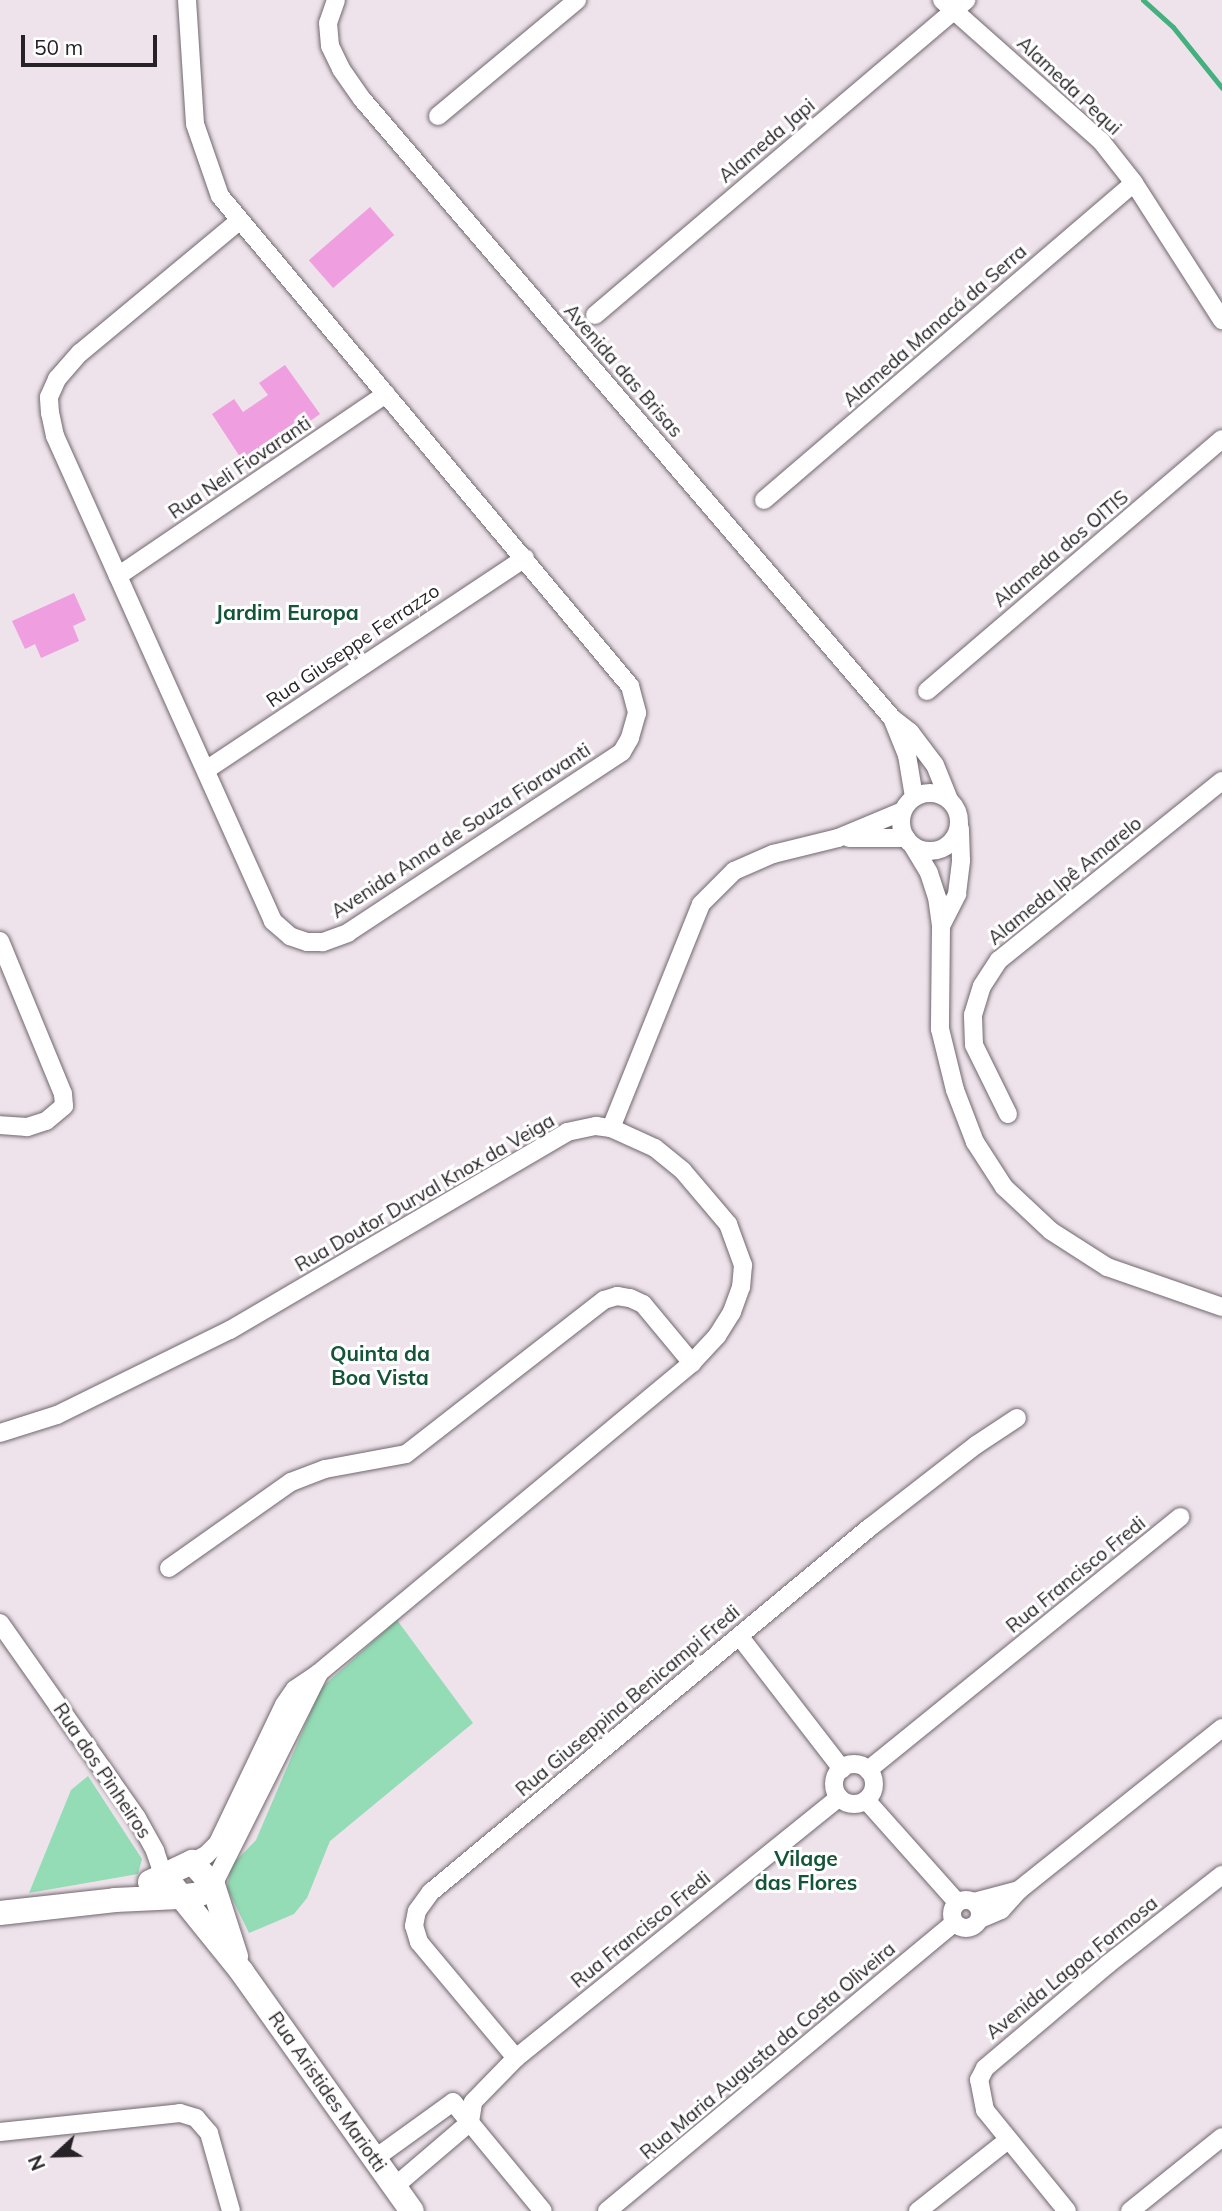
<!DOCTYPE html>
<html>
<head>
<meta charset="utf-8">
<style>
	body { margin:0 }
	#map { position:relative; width:1222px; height:2211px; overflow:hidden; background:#eee3eb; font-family:Mulish,sans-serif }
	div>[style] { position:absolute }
	.green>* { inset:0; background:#93dcb5 }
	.stream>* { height:5px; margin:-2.5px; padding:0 2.5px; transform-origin:2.5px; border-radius:2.5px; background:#44b07e }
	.building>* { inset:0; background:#ef9fdf; transform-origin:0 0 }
	.roads { filter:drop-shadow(0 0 2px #71676e) drop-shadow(0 0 2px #71676e) }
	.street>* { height:18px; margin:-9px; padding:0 9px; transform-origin:9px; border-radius:9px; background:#fff }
	.street>.ring { margin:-9px; padding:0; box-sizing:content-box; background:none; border:18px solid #fff; border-radius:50% }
	.secondary>* { height:24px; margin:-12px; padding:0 12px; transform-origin:12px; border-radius:12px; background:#fff }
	span { translate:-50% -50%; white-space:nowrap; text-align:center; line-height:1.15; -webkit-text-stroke:6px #fff; paint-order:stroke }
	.street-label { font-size:19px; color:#262225 }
	.neighbourhood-label { font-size:21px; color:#145539; font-weight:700 }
	.north { position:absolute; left:21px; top:2120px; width:70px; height:70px; -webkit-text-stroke:5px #fff; paint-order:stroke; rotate:248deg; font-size:19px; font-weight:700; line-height:28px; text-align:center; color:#262225 }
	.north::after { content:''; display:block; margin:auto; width:24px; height:32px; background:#262225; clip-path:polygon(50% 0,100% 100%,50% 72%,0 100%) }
	.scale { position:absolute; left:21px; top:35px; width:136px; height:32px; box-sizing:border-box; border:4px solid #262225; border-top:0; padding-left:9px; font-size:21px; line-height:24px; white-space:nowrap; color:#262225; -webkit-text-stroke:5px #fff; paint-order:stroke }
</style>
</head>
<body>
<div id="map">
	<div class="green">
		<i style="clip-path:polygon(397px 1620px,473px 1723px,330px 1841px,307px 1898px,294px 1914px,249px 1933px,227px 1888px,231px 1866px,256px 1840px,321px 1688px)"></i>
		<i style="clip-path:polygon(88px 1776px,142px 1859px,138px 1874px,29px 1893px,71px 1790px)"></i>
	</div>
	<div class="stream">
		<i style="left:1143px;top:0;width:40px;rotate:42deg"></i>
		<i style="left:1173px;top:27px;width:78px;rotate:51.2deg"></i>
	</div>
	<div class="building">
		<i style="left:370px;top:207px;width:37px;height:81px;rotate:49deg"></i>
		<i style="clip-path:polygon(285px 365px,320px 414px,295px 432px,292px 427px,242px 460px,212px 414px,234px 399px,243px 412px,268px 395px,259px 383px)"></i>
		<i style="clip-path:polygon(74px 593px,86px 620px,73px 626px,79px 641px,41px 658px,35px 644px,25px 649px,12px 621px)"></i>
	</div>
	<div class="roads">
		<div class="street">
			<i style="left:187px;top:0;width:124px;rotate:86.3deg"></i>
			<i style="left:195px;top:124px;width:76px;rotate:70.9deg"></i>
			<i style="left:220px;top:196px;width:639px;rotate:50.08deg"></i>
			<i style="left:630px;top:686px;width:28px;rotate:75deg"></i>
			<i style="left:637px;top:713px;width:26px;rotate:106deg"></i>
			<i style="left:630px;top:738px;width:16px;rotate:120deg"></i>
			<i style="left:622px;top:752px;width:328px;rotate:146.6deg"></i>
			<i style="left:348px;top:933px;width:27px;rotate:160deg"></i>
			<i style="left:323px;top:942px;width:16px;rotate:180deg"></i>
			<i style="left:307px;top:942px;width:18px;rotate:-161deg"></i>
			<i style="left:290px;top:936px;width:23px;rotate:-139deg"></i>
			<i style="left:273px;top:921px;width:532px;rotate:-114.2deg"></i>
			<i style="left:55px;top:436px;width:24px;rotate:-102deg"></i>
			<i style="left:50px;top:413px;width:16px;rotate:-94deg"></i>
			<i style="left:49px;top:397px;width:20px;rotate:-66deg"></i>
			<i style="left:57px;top:379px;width:35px;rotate:-49deg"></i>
			<i style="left:80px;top:353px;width:207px;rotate:-39.7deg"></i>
			<i style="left:336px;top:0;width:24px;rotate:109deg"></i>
			<i style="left:328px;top:23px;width:23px;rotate:85deg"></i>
			<i style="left:330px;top:46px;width:25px;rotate:64deg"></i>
			<i style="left:341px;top:69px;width:37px;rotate:55deg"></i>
			<i style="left:362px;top:99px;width:815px;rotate:49.43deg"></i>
			<i style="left:892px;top:718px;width:23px;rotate:38deg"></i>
			<i style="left:910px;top:732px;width:41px;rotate:52.9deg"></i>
			<i style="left:935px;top:765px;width:37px;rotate:68deg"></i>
			<i style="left:942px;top:0;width:213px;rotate:41.6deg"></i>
			<i style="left:1101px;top:141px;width:53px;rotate:51.8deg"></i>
			<i style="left:1134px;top:183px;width:163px;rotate:57.3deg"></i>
			<i style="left:438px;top:116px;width:181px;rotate:-39.8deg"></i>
			<i style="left:595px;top:315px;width:487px;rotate:-40.3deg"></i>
			<i style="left:764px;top:500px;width:487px;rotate:-40.6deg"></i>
			<i style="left:118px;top:576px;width:324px;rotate:-34.2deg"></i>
			<i style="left:927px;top:691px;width:388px;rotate:-40.5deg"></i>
			<i style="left:892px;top:718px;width:40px;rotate:68deg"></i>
			<i style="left:907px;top:755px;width:43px;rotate:80.5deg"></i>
			<i style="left:206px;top:770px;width:383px;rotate:-33.6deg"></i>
			<i class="ring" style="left:901px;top:793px;width:40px;height:40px"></i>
			<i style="left:849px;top:838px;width:57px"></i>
			<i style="left:913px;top:846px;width:31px;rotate:59deg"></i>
			<i style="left:929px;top:873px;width:25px;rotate:72deg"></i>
			<i style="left:937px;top:897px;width:29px;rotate:82deg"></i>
			<i style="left:941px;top:926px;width:103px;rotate:90.6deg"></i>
			<i style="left:940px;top:1029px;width:63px;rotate:76.2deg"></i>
			<i style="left:955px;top:1090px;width:56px;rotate:69deg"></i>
			<i style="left:975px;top:1142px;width:54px;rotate:57.2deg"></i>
			<i style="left:1004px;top:1187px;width:64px;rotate:43.1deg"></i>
			<i style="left:1051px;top:1231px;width:67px;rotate:32.7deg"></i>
			<i style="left:1107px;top:1267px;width:122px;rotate:19.2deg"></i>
			<i style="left:941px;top:926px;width:36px;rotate:-63deg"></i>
			<i style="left:957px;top:894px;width:34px;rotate:-83deg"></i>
			<i style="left:961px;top:860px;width:32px;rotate:-92deg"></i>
			<i style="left:0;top:941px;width:165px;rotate:67.6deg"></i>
			<i style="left:63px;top:1094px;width:12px;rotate:85deg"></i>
			<i style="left:64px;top:1106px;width:23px;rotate:140deg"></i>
			<i style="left:46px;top:1121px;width:20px;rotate:162deg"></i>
			<i style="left:27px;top:1127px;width:27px;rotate:-176deg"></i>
			<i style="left:1008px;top:1114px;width:77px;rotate:-116.2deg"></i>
			<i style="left:974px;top:1045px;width:30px;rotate:-92deg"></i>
			<i style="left:973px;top:1015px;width:30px;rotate:-73deg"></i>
			<i style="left:982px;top:986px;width:31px;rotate:-57deg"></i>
			<i style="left:999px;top:960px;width:286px;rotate:-38.8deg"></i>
			<i style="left:611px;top:1128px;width:241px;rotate:-68.1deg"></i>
			<i style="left:701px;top:904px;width:47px;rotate:-45deg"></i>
			<i style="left:734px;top:871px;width:43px;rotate:-23.6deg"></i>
			<i style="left:773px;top:854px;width:67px;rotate:-13.8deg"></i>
			<i style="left:838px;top:838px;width:70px;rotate:-22.6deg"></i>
			<i style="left:0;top:1433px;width:60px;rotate:-17.5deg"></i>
			<i style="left:57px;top:1415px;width:193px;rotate:-26.2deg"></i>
			<i style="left:230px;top:1330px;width:391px;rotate:-30.4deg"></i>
			<i style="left:567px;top:1132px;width:30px;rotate:-12deg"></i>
			<i style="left:596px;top:1126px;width:15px;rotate:8deg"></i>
			<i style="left:611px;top:1128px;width:48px;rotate:24.4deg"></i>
			<i style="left:655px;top:1148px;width:36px;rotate:39deg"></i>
			<i style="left:683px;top:1171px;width:70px;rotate:49.7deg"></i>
			<i style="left:728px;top:1224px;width:44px;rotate:69.9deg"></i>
			<i style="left:743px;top:1265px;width:22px;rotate:95deg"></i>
			<i style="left:741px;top:1287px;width:27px;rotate:110deg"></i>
			<i style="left:732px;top:1312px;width:28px;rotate:122deg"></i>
			<i style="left:717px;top:1336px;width:37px;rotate:133deg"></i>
			<i style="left:692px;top:1363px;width:485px;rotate:140.3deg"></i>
			<i style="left:319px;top:1673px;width:29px;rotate:146deg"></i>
			<i style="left:295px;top:1689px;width:19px;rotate:125deg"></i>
			<i style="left:284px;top:1705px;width:153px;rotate:115.6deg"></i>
			<i style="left:218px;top:1843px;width:17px;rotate:135deg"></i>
			<i style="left:206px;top:1855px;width:16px;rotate:153deg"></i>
			<i style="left:169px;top:1568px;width:149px;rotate:-35.2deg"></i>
			<i style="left:291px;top:1482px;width:36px;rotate:-21deg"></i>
			<i style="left:325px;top:1469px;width:82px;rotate:-10.5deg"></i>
			<i style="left:406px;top:1454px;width:251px;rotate:-37.9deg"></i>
			<i style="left:604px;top:1300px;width:14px;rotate:-17deg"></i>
			<i style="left:617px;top:1296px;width:13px;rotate:9deg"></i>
			<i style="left:630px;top:1298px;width:14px;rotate:25deg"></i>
			<i style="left:643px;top:1304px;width:77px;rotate:50.3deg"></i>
			<i style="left:0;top:1623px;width:238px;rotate:54.9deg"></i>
			<i style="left:137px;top:1818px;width:38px;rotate:61deg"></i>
			<i style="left:155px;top:1851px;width:24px;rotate:71deg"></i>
			<i style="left:740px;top:1637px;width:167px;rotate:52.3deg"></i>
			<i class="ring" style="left:834px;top:1764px;width:22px;height:22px"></i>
			<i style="left:868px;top:1770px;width:402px;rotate:-39deg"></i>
			<i style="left:866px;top:1800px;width:137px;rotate:48.3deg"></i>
			<i style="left:213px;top:1885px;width:237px;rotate:-63.4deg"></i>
			<i class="ring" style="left:952px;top:1900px;width:10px;height:10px"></i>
			<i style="left:974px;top:1902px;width:47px;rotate:-14.9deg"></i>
			<i style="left:980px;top:1919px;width:23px;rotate:-23deg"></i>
			<i style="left:1001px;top:1910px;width:27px;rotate:-48deg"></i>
			<i style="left:1019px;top:1890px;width:260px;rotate:-38.6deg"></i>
			<i style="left:516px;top:2058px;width:151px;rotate:-129.9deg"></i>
			<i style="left:419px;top:1942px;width:17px;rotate:-107deg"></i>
			<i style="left:414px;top:1926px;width:15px;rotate:-79deg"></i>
			<i style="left:417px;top:1911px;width:24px;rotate:-54deg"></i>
			<i style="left:431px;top:1892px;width:570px;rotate:-39.73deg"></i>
			<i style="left:869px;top:1528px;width:135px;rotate:-37.8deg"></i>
			<i style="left:976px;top:1445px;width:49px;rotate:-33.4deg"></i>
			<i style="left:453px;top:2102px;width:141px;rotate:50.5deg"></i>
			<i style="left:470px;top:2122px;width:20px;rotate:-81deg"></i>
			<i style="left:473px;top:2102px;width:62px;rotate:-45.7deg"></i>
			<i style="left:516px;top:2058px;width:415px;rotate:-38.9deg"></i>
			<i style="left:0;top:2132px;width:181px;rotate:-6deg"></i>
			<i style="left:180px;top:2113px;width:17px;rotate:17deg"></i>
			<i style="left:196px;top:2118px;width:20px;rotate:49deg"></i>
			<i style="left:209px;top:2133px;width:81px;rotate:74.2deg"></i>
			<i style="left:374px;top:2159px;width:97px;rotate:-35.8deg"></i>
			<i style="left:394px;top:2187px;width:100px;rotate:-40.5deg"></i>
			<i style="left:607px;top:2211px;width:451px;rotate:-39.7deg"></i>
			<i style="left:918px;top:2211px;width:115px;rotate:-38.3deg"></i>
			<i style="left:1067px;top:2211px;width:130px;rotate:-129.1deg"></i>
			<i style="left:985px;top:2110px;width:31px;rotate:-101deg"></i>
			<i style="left:979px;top:2080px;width:13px;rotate:-63deg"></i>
			<i style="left:985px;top:2068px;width:161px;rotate:-40.2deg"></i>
			<i style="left:1108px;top:1964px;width:145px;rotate:-38deg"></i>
			<i style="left:1130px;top:2211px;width:118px;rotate:-38.8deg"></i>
		</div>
		<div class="secondary">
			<i style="left:163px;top:1874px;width:126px;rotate:51.1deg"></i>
			<i style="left:242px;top:1972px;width:293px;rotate:54.6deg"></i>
			<i style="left:150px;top:1882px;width:47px;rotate:-25.5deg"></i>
			<i style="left:192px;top:1862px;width:31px;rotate:48deg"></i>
			<i style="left:213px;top:1885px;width:75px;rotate:72.1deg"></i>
			<i style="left:0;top:1913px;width:116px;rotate:-6.4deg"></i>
			<i style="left:115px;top:1900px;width:64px;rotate:-2.7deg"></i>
			<i style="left:179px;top:1897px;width:21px;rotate:-8deg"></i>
			<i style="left:200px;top:1894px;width:16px;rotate:-35deg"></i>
		</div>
	</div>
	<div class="street-label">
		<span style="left:1069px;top:86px;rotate:43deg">Alameda Pequi</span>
		<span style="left:767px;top:141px;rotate:-40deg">Alameda Japi</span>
		<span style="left:935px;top:326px;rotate:-41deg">Alameda Manacá da Serra</span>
		<span style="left:623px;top:371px;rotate:49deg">Avenida das Brisas</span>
		<span style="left:240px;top:468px;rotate:-34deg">Rua Neli Fiovaranti</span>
		<span style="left:1061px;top:549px;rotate:-40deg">Alameda dos OITIS</span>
		<span style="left:353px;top:646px;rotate:-34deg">Rua Giuseppe Ferrazzo</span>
		<span style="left:461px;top:831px;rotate:-33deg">Avenida Anna de Souza Fioravanti</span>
		<span style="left:1065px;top:881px;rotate:-39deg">Alameda Ipê Amarelo</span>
		<span style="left:425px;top:1193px;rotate:-30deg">Rua Doutor Durval Knox da Veiga</span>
		<span style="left:1076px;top:1575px;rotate:-39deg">Rua Francisco Fredi</span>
		<span style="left:628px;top:1701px;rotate:-40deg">Rua Giuseppina Benicampi Fredi</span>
		<span style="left:102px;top:1771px;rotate:56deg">Rua dos Pinheiros</span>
		<span style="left:641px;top:1930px;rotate:-39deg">Rua Francisco Fredi</span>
		<span style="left:1072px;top:1968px;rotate:-39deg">Avenida Lagoa Formosa</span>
		<span style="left:768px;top:2051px;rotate:-40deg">Rua Maria Augusta da Costa Oliveira</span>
		<span style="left:327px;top:2092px;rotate:55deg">Rua Aristides Mariotti</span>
	</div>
	<div class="neighbourhood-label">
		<span style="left:287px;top:612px">Jardim Europa</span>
		<span style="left:380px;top:1365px">Quinta da<br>Boa Vista</span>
		<span style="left:806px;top:1870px">Vilage<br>das Flores</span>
	</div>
	<div class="north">N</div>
	<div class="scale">50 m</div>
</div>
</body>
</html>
